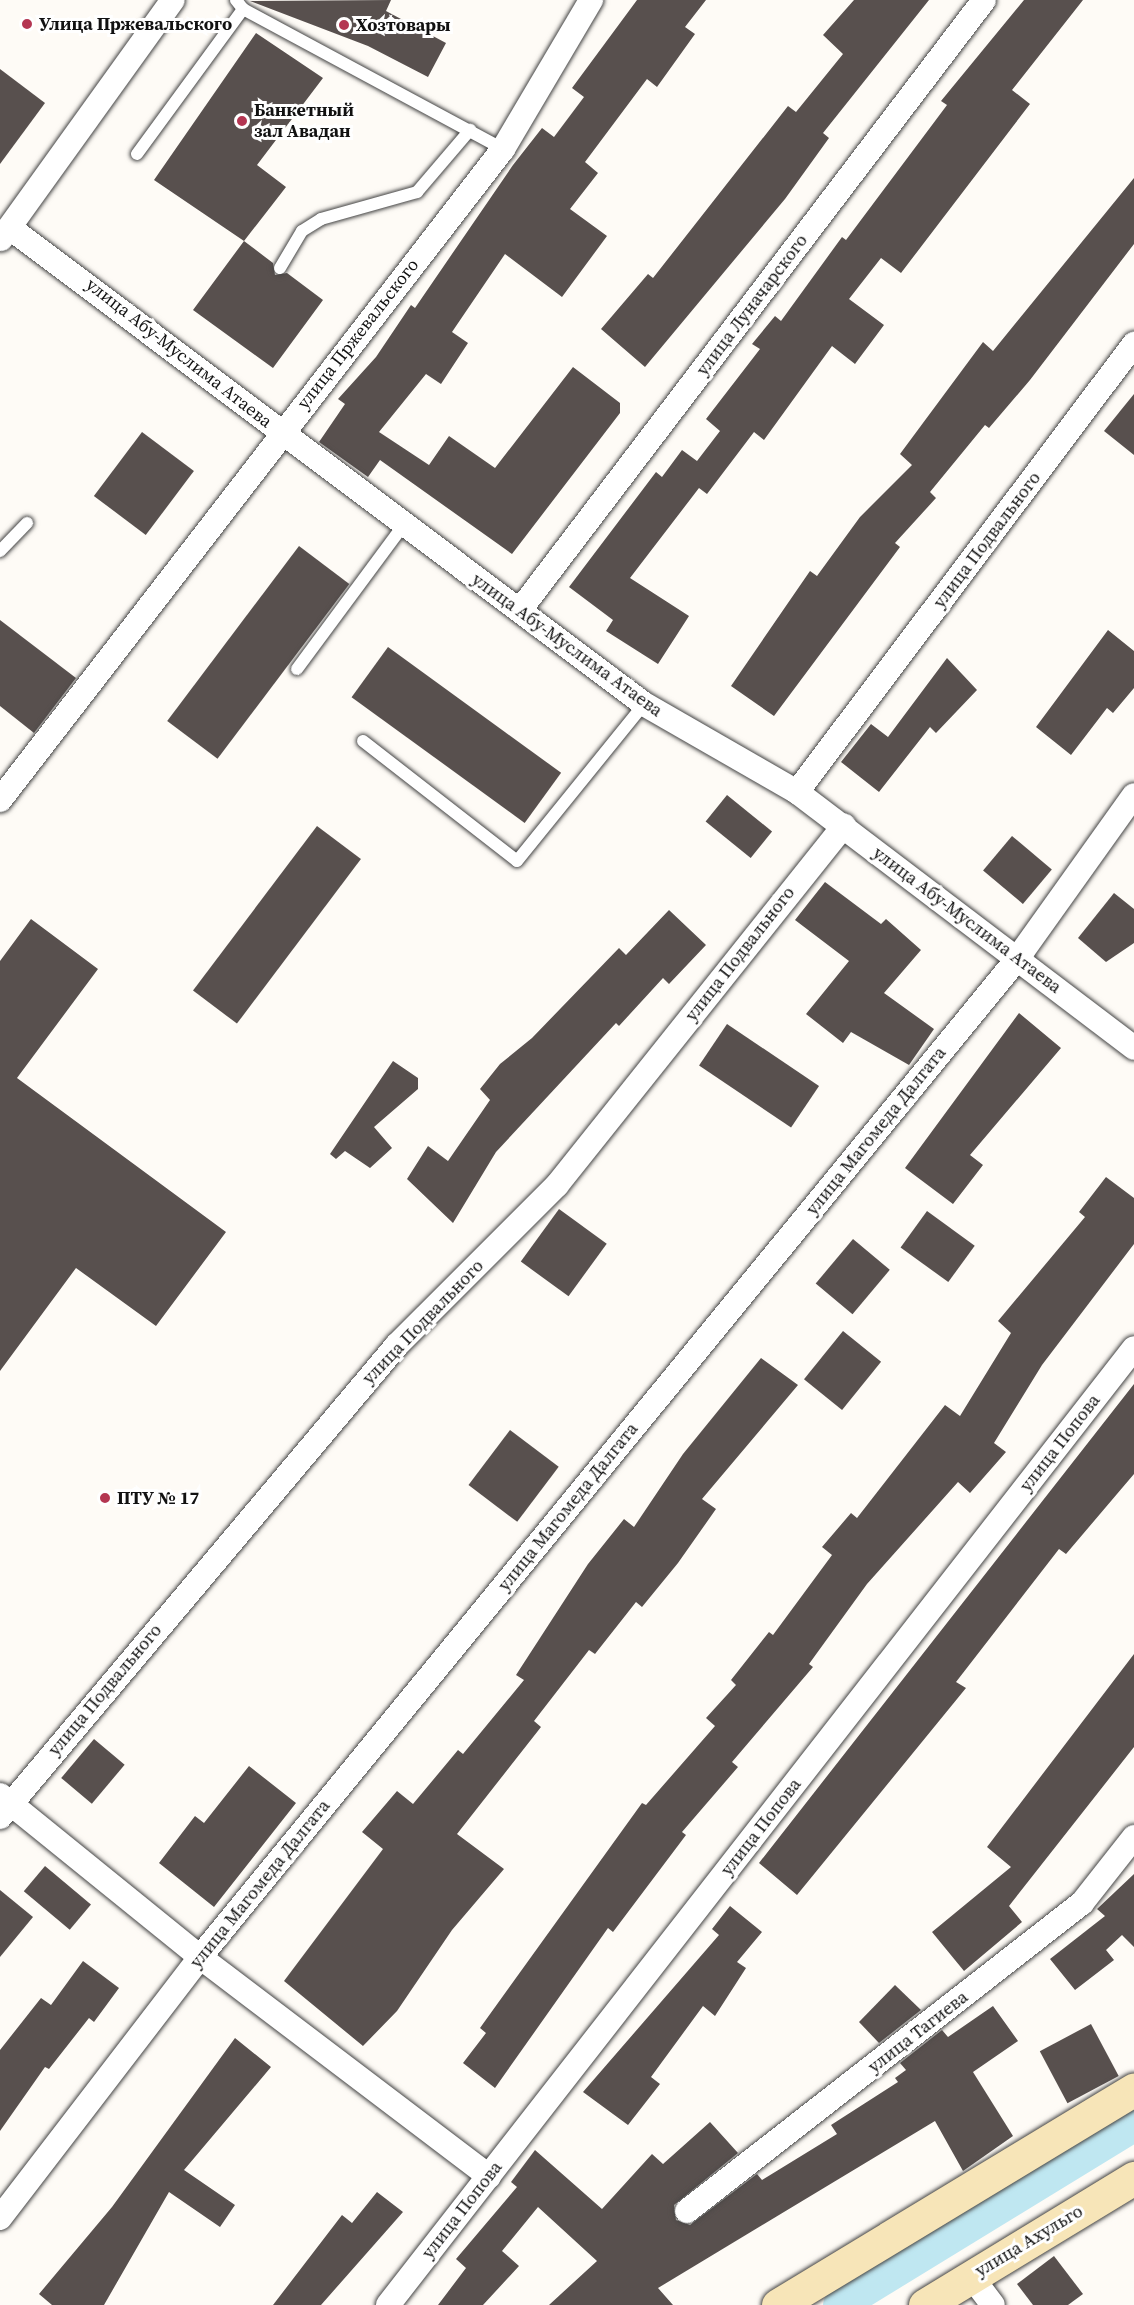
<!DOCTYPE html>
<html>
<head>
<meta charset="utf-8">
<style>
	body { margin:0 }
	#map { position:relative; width:1134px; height:2305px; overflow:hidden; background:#fefbf6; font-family:"Source Serif 4",serif }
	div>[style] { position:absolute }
	.canal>* { height:33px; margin:-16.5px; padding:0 16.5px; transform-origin:16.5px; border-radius:16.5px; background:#bfe7f1 }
	.building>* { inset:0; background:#58504e; transform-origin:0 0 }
	.roads { filter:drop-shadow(0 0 2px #444) drop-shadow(0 0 2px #444) }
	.service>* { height:12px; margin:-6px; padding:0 6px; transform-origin:6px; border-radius:6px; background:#fff }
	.minor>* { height:24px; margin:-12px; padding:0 12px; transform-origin:12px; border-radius:12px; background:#fff }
	.secondary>* { height:33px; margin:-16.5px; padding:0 16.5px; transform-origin:16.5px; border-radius:16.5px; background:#f7e5b8 }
	.dots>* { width:16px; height:16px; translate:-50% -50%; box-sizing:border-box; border:3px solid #fff; border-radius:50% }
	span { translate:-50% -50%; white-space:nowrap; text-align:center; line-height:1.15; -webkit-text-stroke:6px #fff; paint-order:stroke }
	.poi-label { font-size:18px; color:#111; font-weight:700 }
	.left { translate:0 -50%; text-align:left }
	.street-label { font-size:18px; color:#111 }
</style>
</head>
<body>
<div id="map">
	<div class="canal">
		<i style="left:839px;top:2305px;width:346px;rotate:-31.5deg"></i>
	</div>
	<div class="building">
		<i style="clip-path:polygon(391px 0,386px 11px,446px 43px,428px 77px,368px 46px,250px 1px)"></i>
		<i style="clip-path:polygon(637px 0,706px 0,685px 27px,695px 34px,657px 87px,647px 79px,585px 162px,598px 173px,570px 209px,607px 236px,562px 297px,505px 254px,452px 332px,468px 343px,441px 384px,426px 374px,379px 432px,429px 465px,449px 436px,495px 468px,573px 367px,620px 403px,620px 413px,512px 554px,380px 460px,368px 477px,319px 442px,345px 404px,338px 399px,376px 357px,411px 305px,415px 308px,513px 165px,542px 128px,554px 137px,584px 97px,572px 88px)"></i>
		<i style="clip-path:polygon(854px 0,929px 0,823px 133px,829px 138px,785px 199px,645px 367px,601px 329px,648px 274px,653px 278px,788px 106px,796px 112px,843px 54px,823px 35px)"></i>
		<i style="clip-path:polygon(1024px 0,1083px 0,1012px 90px,1030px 104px,901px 273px,881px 258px,849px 299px,884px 325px,855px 364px,832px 346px,764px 440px,754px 432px,707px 494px,699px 488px,630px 578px,689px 616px,658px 664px,606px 631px,613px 620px,569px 587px,656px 472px,662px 477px,682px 450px,697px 461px,720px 431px,706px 419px,760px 349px,752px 344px,775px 316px,781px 321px,842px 237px,846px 240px,947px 105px,941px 101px)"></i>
		<i style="clip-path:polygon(256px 33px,323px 78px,257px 165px,286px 187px,244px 241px,154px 180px)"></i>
		<i style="clip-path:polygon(0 69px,45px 103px,0 164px)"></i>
		<i style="clip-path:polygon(1134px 178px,1134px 244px,1030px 380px,989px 428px,985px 425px,930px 492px,936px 498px,895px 543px,900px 547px,774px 716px,731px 686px,810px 571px,817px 576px,860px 517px,912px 465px,900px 454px,983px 342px,993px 351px)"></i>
		<i style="clip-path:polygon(244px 241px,273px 263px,275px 275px,287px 273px,323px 300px,273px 368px,193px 310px)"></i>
		<i style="clip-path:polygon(1134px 394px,1134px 455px,1104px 431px)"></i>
		<i style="left:142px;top:432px;width:65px;height:80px;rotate:37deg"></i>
		<i style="left:299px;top:546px;width:63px;height:219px;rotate:37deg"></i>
		<i style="clip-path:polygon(0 620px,76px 678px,34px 733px,0 706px)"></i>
		<i style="clip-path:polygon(1108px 630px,1134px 651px,1134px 688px,1113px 713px,1107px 708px,1071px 755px,1036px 727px)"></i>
		<i style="left:388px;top:647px;width:214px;height:62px;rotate:36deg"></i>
		<i style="clip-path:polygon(947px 658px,977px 690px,936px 733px,930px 727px,879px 792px,841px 762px,871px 724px,888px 737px)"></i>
		<i style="left:727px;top:795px;width:58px;height:34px;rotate:39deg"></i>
		<i style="left:317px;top:826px;width:55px;height:206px;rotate:37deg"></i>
		<i style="left:1012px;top:836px;width:52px;height:45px;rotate:40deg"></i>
		<i style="clip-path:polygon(825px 882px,881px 924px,886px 919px,921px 950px,884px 993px,934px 1029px,909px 1065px,851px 1032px,843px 1043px,806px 1014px,849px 961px,795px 920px)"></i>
		<i style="clip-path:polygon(1114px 893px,1134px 909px,1134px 943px,1106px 962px,1078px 938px)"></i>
		<i style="clip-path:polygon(669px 910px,706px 945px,669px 984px,663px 978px,619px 1026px,616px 1023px,496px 1152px,453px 1223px,407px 1179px,428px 1146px,448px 1161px,490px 1100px,480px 1089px,500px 1064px,532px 1038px,619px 948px,626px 955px)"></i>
		<i style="clip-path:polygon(31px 919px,98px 969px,17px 1078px,226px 1232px,156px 1326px,76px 1268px,0 1371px,0 961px)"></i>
		<i style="clip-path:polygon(1019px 1013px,1061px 1048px,970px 1155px,983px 1165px,953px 1204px,905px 1168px)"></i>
		<i style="left:727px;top:1024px;width:111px;height:50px;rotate:34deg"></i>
		<i style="clip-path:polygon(393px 1061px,418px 1078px,418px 1089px,374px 1127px,392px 1148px,370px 1168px,345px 1151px,336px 1159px,330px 1154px)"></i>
		<i style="clip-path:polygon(1106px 1177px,1134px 1198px,1134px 1244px,1042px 1365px,994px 1443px,1006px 1452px,970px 1493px,958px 1482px,867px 1584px,809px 1664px,813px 1667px,732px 1762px,738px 1767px,682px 1832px,686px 1835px,613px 1932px,608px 1928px,495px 2088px,463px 2063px,486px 2033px,480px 2028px,642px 1803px,646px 1805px,715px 1726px,706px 1718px,736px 1685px,731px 1680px,769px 1632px,773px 1635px,832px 1555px,822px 1547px,851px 1513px,857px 1518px,945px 1405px,960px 1416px,1011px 1333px,998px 1321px,1085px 1217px,1079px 1212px)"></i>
		<i style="left:559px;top:1209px;width:59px;height:65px;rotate:36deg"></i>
		<i style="left:927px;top:1211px;width:59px;height:45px;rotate:36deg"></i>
		<i style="left:853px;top:1239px;width:48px;height:58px;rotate:40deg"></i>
		<i style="left:843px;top:1331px;width:49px;height:62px;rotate:39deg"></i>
		<i style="clip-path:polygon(761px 1358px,798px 1385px,702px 1499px,716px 1509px,678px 1563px,642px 1607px,636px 1602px,595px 1654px,589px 1650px,534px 1721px,541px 1727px,457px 1834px,504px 1869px,452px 1930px,397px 2011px,363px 2046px,284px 1981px,383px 1849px,362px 1832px,397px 1791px,413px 1804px,458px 1750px,463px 1754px,524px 1680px,516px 1675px,588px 1564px,624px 1519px,634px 1527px,683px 1454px)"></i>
		<i style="clip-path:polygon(1134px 1384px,1134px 1474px,1066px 1554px,1059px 1549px,956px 1682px,966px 1688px,797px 1895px,759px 1863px)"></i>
		<i style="left:510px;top:1430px;width:61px;height:69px;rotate:37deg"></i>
		<i style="clip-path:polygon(1134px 1654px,1134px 1747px,1009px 1906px,1022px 1922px,964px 1971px,932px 1932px,1011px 1867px,987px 1847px)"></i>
		<i style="left:94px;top:1739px;width:40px;height:51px;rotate:40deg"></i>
		<i style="clip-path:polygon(249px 1766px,296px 1803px,214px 1907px,159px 1863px,195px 1816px,204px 1823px)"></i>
		<i style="left:45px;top:1866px;width:60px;height:33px;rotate:40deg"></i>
		<i style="clip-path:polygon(1134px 1874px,1134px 1947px,1122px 1935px,1106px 1950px,1114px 1960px,1075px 1990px,1050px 1959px,1105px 1916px,1097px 1909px)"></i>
		<i style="clip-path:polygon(0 1890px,33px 1917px,0 1957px)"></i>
		<i style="clip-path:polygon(730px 1906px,762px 1932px,737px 1962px,746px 1968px,715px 2016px,703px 2006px,651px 2077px,660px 2084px,628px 2125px,583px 2092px,719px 1935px,712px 1929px)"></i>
		<i style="clip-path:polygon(83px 1961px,119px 1988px,94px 2022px,89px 2018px,49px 2069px,45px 2067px,0 2131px,0 2050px,41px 1998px,51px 2005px)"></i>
		<i style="clip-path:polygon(895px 1985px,921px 2010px,879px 2043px,859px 2022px)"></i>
		<i style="clip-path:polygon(993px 2006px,1018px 2041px,973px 2072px,1013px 2136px,963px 2171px,935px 2121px,658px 2288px,673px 2305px,549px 2305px,597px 2261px,538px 2207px,502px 2251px,519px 2266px,483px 2305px,438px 2305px,466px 2268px,456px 2259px,517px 2187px,511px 2182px,535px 2150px,602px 2209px,652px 2154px,663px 2164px,710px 2122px,738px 2153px,674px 2205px,676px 2220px,690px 2225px,757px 2174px,762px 2180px,837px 2134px,831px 2125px,898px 2082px,895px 2078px,906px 2070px,900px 2063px,942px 2030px,948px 2037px)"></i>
		<i style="left:1091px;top:2024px;width:59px;height:58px;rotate:62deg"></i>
		<i style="clip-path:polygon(235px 2038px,271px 2067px,184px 2170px,235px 2205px,220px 2227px,169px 2192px,104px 2305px,52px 2305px,39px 2294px,112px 2207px)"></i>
		<i style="clip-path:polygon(377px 2192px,403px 2212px,321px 2305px,273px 2305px,342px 2215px,352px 2223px)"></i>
		<i style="clip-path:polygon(1054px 2256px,1083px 2294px,1068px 2305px,1033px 2305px,1017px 2284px)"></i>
	</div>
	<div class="roads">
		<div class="service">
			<i style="left:236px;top:0;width:11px;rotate:52deg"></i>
			<i style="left:243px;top:9px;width:295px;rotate:28.3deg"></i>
			<i style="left:137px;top:154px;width:180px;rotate:-53.8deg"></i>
			<i style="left:280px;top:268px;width:43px;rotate:-59.3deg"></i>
			<i style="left:302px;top:231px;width:22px;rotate:-32deg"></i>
			<i style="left:321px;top:219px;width:100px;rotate:-15.7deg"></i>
			<i style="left:417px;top:192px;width:82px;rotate:-49.5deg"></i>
			<i style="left:0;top:551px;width:39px;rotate:-46deg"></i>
			<i style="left:297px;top:669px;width:178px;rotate:-53.5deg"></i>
			<i style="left:363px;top:741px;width:195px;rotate:37.9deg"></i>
			<i style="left:517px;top:861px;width:202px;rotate:-51deg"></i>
		</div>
		<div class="minor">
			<i style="left:10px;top:228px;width:793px;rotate:36.9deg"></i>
			<i style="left:644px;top:704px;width:177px;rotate:29.9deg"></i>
			<i style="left:797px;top:792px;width:423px;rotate:37.2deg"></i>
			<i style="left:1px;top:239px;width:294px;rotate:-54.3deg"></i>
			<i style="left:520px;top:610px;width:766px;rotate:-52.74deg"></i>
			<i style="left:797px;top:792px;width:561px;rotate:-53.05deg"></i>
			<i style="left:0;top:800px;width:823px;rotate:-52.31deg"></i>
			<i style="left:503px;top:149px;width:173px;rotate:-59.4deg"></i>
			<i style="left:0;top:1795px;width:257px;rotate:39deg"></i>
			<i style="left:200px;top:1957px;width:363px;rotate:37.2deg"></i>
			<i style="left:0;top:1817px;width:617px;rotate:-49.93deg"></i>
			<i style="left:397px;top:1345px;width:226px;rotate:-45deg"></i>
			<i style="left:557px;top:1185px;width:460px;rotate:-51.4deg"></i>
			<i style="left:687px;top:2211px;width:501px;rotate:-37.95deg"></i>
			<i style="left:1082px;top:1903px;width:84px;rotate:-51.8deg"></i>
			<i style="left:0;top:2218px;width:329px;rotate:-52.5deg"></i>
			<i style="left:200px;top:1957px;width:1290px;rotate:-50.69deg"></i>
			<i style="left:1017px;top:959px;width:201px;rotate:-54.5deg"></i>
			<i style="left:971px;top:2276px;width:36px;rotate:53deg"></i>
			<i style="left:388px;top:2305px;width:1213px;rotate:-52.06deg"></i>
		</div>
		<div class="secondary">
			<i style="left:778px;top:2305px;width:416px;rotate:-31.2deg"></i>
			<i style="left:925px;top:2305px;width:245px;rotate:-31.3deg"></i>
		</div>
	</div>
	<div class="dots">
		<i style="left:27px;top:24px;background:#b43652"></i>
		<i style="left:344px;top:25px;background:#b43652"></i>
		<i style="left:242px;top:121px;background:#b43652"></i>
		<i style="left:105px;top:1498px;background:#b43652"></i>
	</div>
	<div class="poi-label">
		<span class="left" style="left:39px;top:24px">Улица Пржевальского</span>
		<span class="left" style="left:356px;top:25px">Хозтовары</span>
		<span class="left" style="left:254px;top:121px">Банкетный<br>зал Авадан</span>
		<span class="left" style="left:117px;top:1498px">ПТУ № 17</span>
	</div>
	<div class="street-label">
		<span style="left:752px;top:305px;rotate:-53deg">улица Луначарского</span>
		<span style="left:358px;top:334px;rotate:-52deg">улица Пржевальского</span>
		<span style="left:179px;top:353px;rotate:38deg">улица Абу-Муслима Атаева</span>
		<span style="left:987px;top:540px;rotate:-53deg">улица Подвального</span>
		<span style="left:567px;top:645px;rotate:36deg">улица Абу-Муслима Атаева</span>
		<span style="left:967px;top:920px;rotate:37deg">улица Абу-Муслима Атаева</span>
		<span style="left:740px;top:954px;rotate:-52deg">улица Подвального</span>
		<span style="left:876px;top:1131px;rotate:-51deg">улица Магомеда Далгата</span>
		<span style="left:423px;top:1322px;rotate:-46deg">улица Подвального</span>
		<span style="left:1060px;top:1443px;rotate:-52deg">улица Попова</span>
		<span style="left:568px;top:1507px;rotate:-51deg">улица Магомеда Далгата</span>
		<span style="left:105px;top:1690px;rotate:-50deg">улица Подвального</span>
		<span style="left:761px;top:1827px;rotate:-52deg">улица Попова</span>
		<span style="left:260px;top:1884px;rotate:-51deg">улица Магомеда Далгата</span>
		<span style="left:918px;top:2032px;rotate:-38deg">улица Тагиева</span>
		<span style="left:462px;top:2210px;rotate:-52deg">улица Попова</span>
		<span style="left:1029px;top:2241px;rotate:-31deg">улица Ахульго</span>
	</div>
</div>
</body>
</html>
